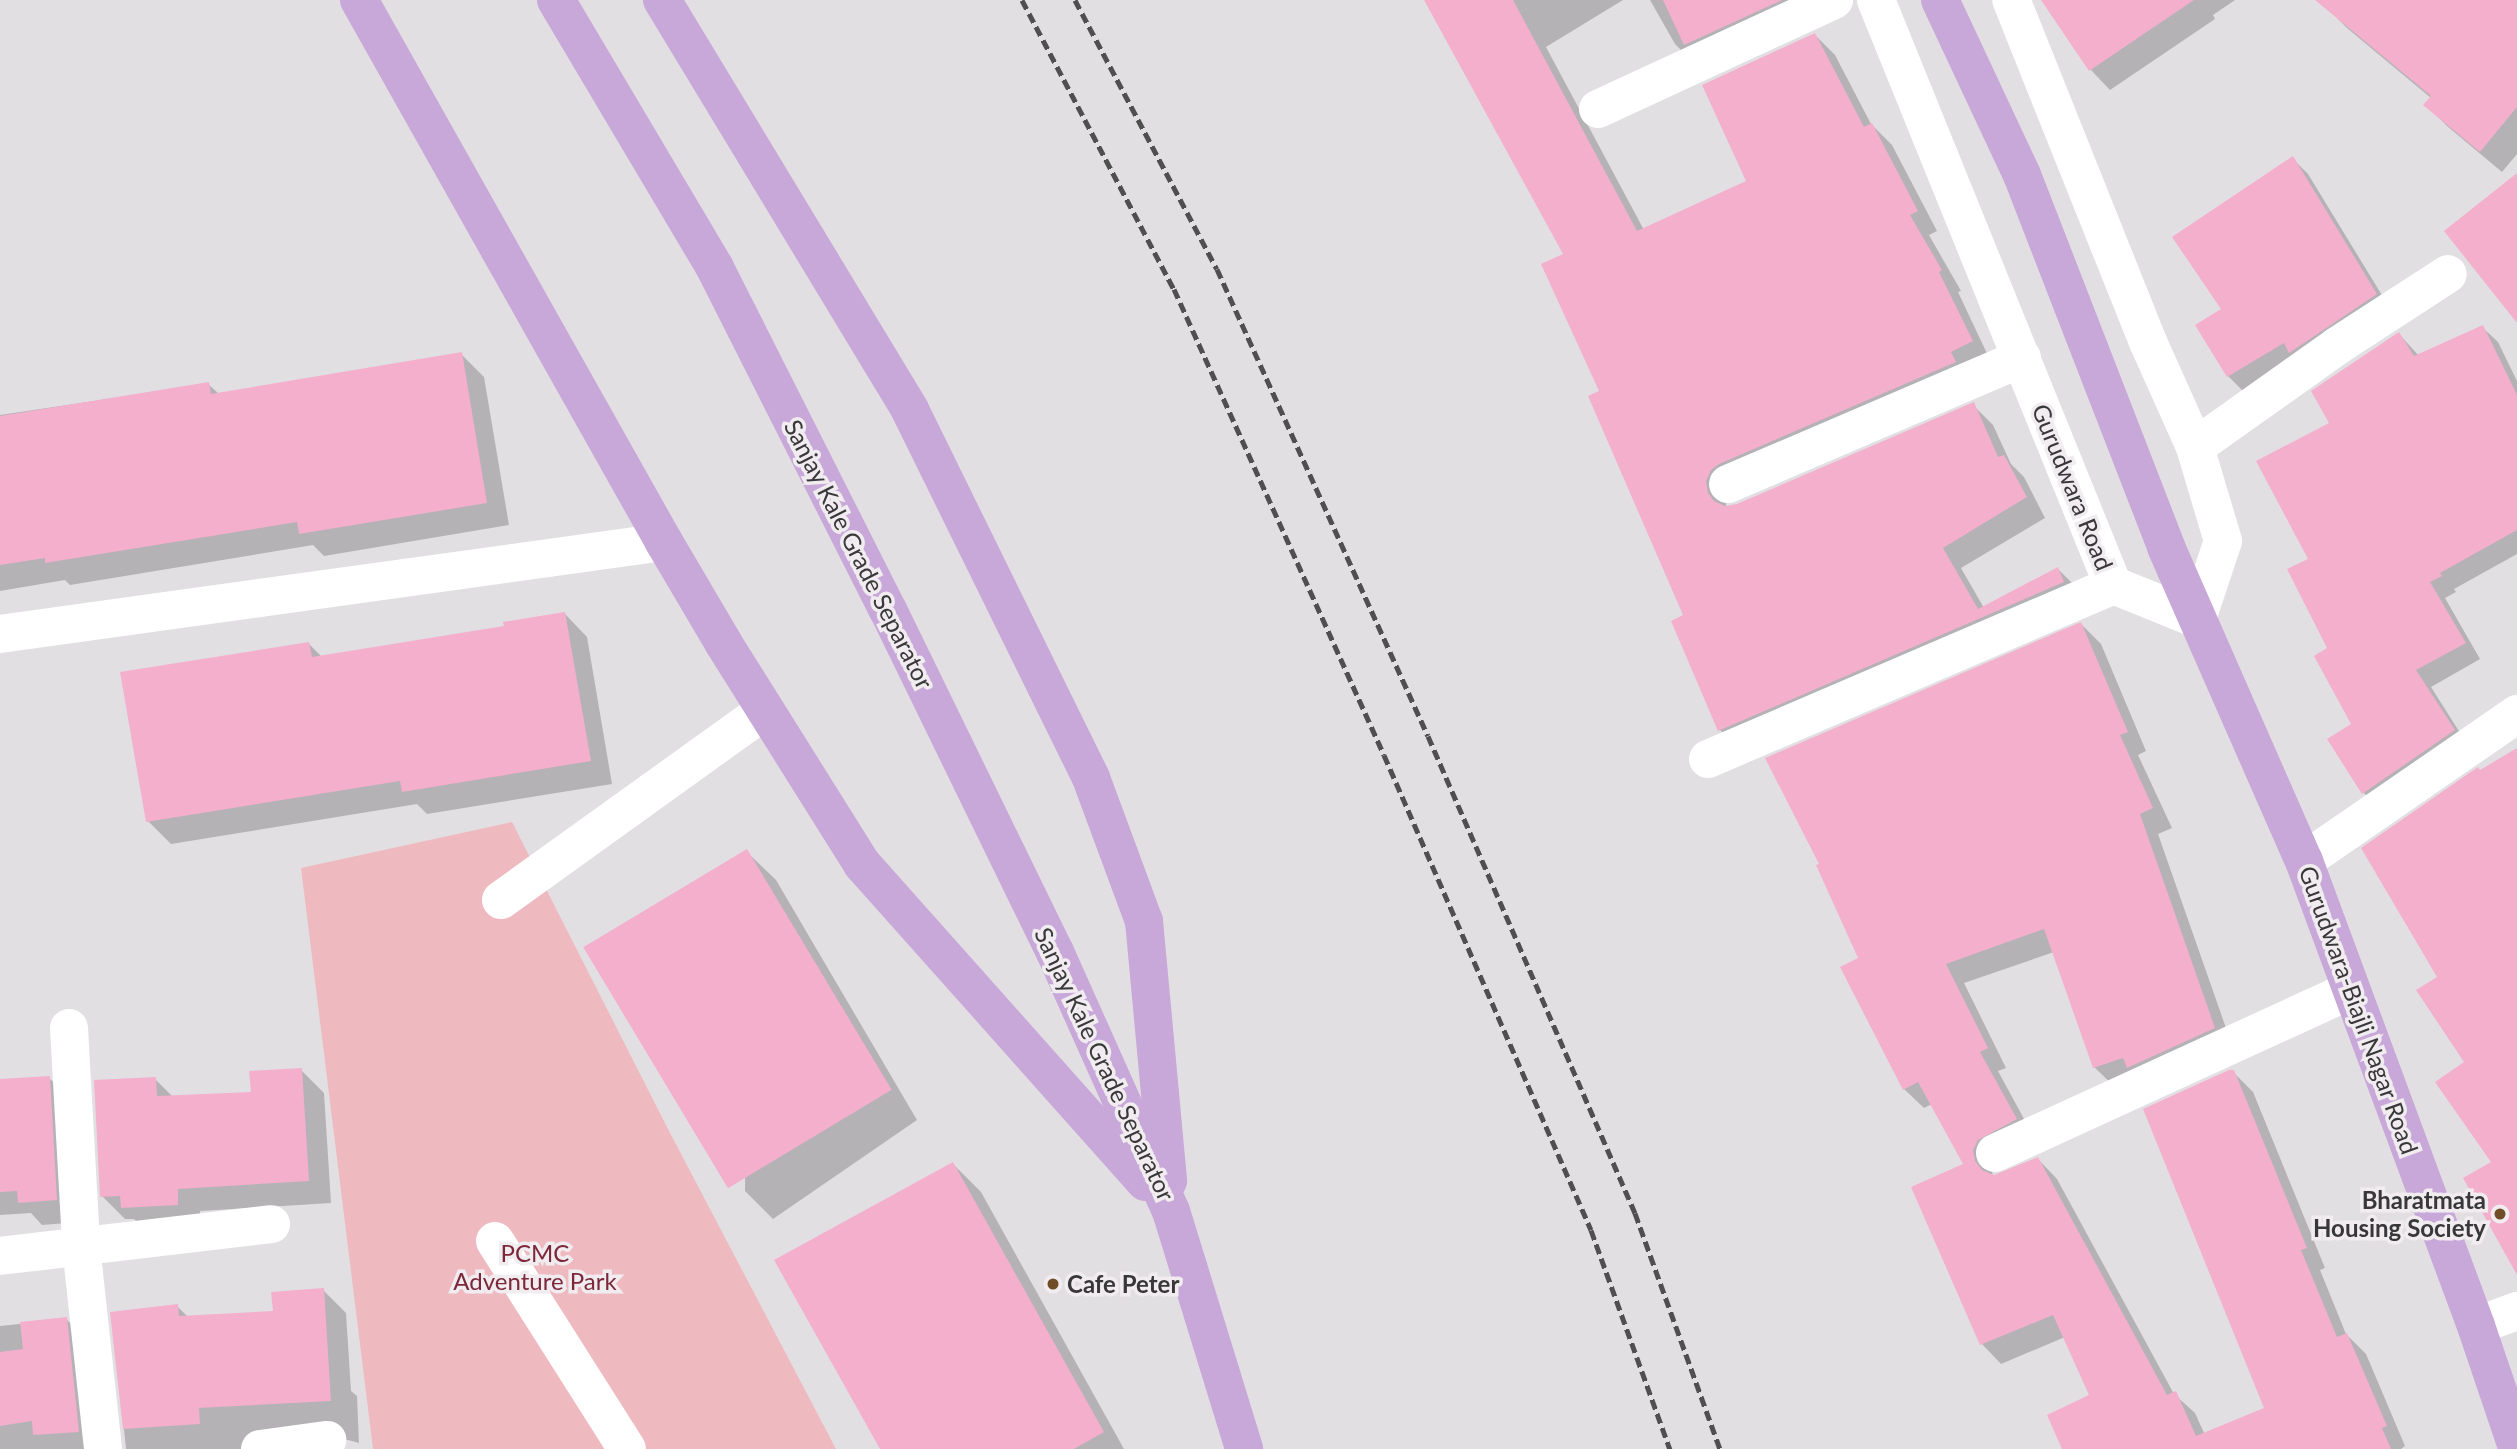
<!DOCTYPE html>
<html>
<head>
<meta charset="utf-8">
<style>
	body { margin:0 }
	#map { position:relative; width:2517px; height:1449px; overflow:hidden; background:#e2dfe2; font-family:Lato,sans-serif }
	div>[style] { position:absolute }
	.green>* { inset:0; background:#eebac0 }
	.shadow>* { inset:0; background:#0003 }
	.building>* { inset:0; background:#f3afcc; transform-origin:0 0 }
	.minor>* { height:38px; margin:-19px; padding:0 19px; transform-origin:19px; border-radius:19px; background:#fff }
	.major>* { height:38px; margin:-19px; padding:0 19px; transform-origin:19px; border-radius:19px; background:#c8a7d9 }
	.rail>* { height:5px; margin-top:-2.5px; transform-origin:0; background:repeating-linear-gradient(90deg,#504f50 0 10px,transparent 0 15px) }
	.dots>* { width:19px; height:19px; translate:-50% -50%; box-sizing:border-box; border:4px solid #f0ecef; border-radius:50% }
	span { translate:-50% -50%; white-space:nowrap; text-align:center; line-height:1.15; -webkit-text-stroke:7px #f0ecef; paint-order:stroke }
	.street-label { font-size:24px; color:#393839 }
	.poi-label { font-size:24px; color:#393839; font-weight:700 }
	.right { translate:-100% -50%; text-align:right }
	.left { translate:0 -50%; text-align:left }
	.park-label { font-size:24px; color:#7c283a }
</style>
</head>
<body>
<div id="map">
	<div class="green">
		<i style="clip-path:polygon(512px 822px,668px 1129px,836px 1449px,373px 1449px,301px 868px)"></i>
	</div>
	<div class="shadow">
		<i style="clip-path:polygon(1426px 0,1623px 0,1546px 47px,1644px 230px,1748px 182px,1815px 35px,1835px 55px,1871px 124px,1892px 145px,1937px 231px,1929px 235px,1961px 291px,1958px 292px,1991px 362px,1726px 502px,1726px 507px,1737px 506px,1973px 405px,1993px 425px,2011px 464px,2024px 477px,2045px 518px,1961px 568px,1984px 608px,2058px 569px,2078px 589px,1740px 750px,1720px 730px,1685px 616px,1601px 392px,1565px 255px)"></i>
		<i style="clip-path:polygon(1650px 0,1843px 0,1695px 64px,1675px 44px)"></i>
		<i style="clip-path:polygon(2047px 0,2235px 0,2213px 15px,2215px 19px,2110px 90px,2091px 70px,2044px 2px)"></i>
		<i style="clip-path:polygon(2324px 0,2517px 0,2517px 154px,2502px 172px,2447px 126px,2426px 105px,2431px 98px,2347px 28px,2326px 7px)"></i>
		<i style="clip-path:polygon(2292px 158px,2308px 174px,2391px 310px,2244px 392px,2228px 376px)"></i>
		<i style="clip-path:polygon(2482px 327px,2498px 342px,2517px 381px,2517px 554px,2454px 589px,2456px 592px,2445px 598px,2480px 659px,2431px 687px,2469px 747px,2379px 809px,2364px 793px,2330px 739px,2353px 725px,2329px 649px,2311px 559px,2331px 424px,2399px 334px,2419px 356px)"></i>
		<i style="clip-path:polygon(461px 354px,484px 377px,509px 525px,324px 556px,313px 545px,70px 585px,65px 580px,0 591px,0 415px,208px 384px,219px 394px)"></i>
		<i style="clip-path:polygon(565px 614px,587px 637px,612px 784px,427px 814px,417px 804px,171px 844px,148px 821px,308px 643px,322px 657px,506px 627px)"></i>
		<i style="clip-path:polygon(2081px 624px,2101px 644px,2146px 751px,2138px 755px,2172px 828px,2158px 834px,2233px 1048px,2114px 1086px,2094px 1067px,2054px 952px,1964px 983px,2006px 1068px,1998px 1071px,2035px 1139px,1992px 1171px,1993px 1177px,2038px 1159px,2057px 1179px,2174px 1394px,2195px 1413px,2205px 1435px,2266px 1408px,2233px 1072px,2253px 1092px,2325px 1268px,2320px 1270px,2346px 1334px,2366px 1354px,2405px 1446px,2401px 1449px,2064px 1449px,2092px 1396px,2065px 1337px,2001px 1364px,1982px 1344px,1913px 1188px,1966px 1165px,1932px 1104px,1924px 1108px,1904px 1089px,1861px 959px)"></i>
		<i style="clip-path:polygon(747px 852px,776px 880px,917px 1120px,773px 1219px,745px 1191px)"></i>
		<i style="clip-path:polygon(301px 1070px,324px 1093px,331px 1203px,200px 1211px,200px 1227px,146px 1230px,134px 1219px,125px 1219px,102px 1196px,155px 1079px,173px 1097px,252px 1093px)"></i>
		<i style="clip-path:polygon(49px 1078px,72px 1100px,79px 1222px,42px 1225px,31px 1213px,0 1215px,0 1080px)"></i>
		<i style="clip-path:polygon(953px 1164px,981px 1192px,1124px 1449px,882px 1449px)"></i>
		<i style="clip-path:polygon(323px 1290px,346px 1313px,351px 1391px,357px 1396px,359px 1443px,348px 1440px,285px 1449px,126px 1449px,112px 1313px,177px 1306px,189px 1318px,275px 1313px)"></i>
		<i style="clip-path:polygon(66px 1319px,89px 1341px,101px 1449px,0 1449px,0 1326px)"></i>
	</div>
	<div class="building">
		<i style="clip-path:polygon(1424px 0,1513px 0,1637px 231px,1746px 181px,1702px 85px,1815px 33px,1864px 127px,1872px 123px,1918px 211px,1910px 215px,1942px 270px,1939px 272px,1973px 341px,1951px 352px,1956px 362px,1719px 464px,1711px 470px,1706px 481px,1708px 493px,1714px 501px,1725px 506px,1737px 504px,1974px 402px,1998px 457px,2004px 455px,2027px 497px,1943px 548px,1978px 609px,2058px 567px,2064px 582px,1718px 731px,1671px 621px,1683px 615px,1588px 396px,1599px 391px,1541px 264px,1563px 254px)"></i>
		<i style="clip-path:polygon(1663px 0,1782px 0,1684px 45px)"></i>
		<i style="clip-path:polygon(2041px 0,2194px 0,2089px 71px)"></i>
		<i style="clip-path:polygon(2315px 0,2517px 0,2517px 107px,2480px 152px,2423px 105px,2431px 96px)"></i>
		<i style="clip-path:polygon(2293px 156px,2377px 294px,2289px 353px,2284px 343px,2227px 377px,2195px 325px,2221px 309px,2172px 237px)"></i>
		<i style="clip-path:polygon(2517px 173px,2517px 323px,2444px 231px)"></i>
		<i style="clip-path:polygon(2483px 325px,2517px 395px,2517px 530px,2440px 573px,2442px 576px,2430px 582px,2466px 643px,2416px 670px,2455px 730px,2362px 794px,2327px 739px,2351px 724px,2314px 656px,2327px 648px,2287px 569px,2308px 559px,2256px 461px,2329px 423px,2311px 391px,2399px 332px,2414px 356px)"></i>
		<i style="clip-path:polygon(462px 352px,487px 503px,299px 534px,297px 522px,45px 563px,45px 558px,0 565px,0 416px,209px 382px,211px 394px)"></i>
		<i style="clip-path:polygon(565px 612px,591px 761px,402px 792px,400px 781px,146px 822px,120px 672px,309px 642px,312px 657px,504px 626px,503px 622px)"></i>
		<i style="clip-path:polygon(2081px 622px,2128px 732px,2120px 735px,2153px 808px,2140px 814px,2215px 1028px,2127px 1068px,2123px 1058px,2093px 1068px,2044px 929px,1946px 964px,1988px 1048px,1980px 1052px,2017px 1119px,1978px 1140px,1973px 1150px,1975px 1161px,1982px 1170px,1994px 1175px,2038px 1157px,2167px 1395px,2176px 1391px,2196px 1436px,2264px 1408px,2143px 1109px,2229px 1070px,2234px 1070px,2307px 1248px,2301px 1250px,2337px 1337px,2347px 1333px,2387px 1426px,2382px 1428px,2391px 1449px,2062px 1449px,2047px 1415px,2089px 1395px,2053px 1315px,1980px 1345px,1911px 1187px,1963px 1164px,1918px 1082px,1903px 1090px,1840px 967px,1858px 958px,1816px 865px,1819px 864px,1765px 758px)"></i>
		<i style="clip-path:polygon(2517px 748px,2517px 1275px,2463px 1178px,2491px 1162px,2435px 1082px,2464px 1062px,2416px 990px,2437px 977px,2361px 848px,2478px 767px,2480px 770px)"></i>
		<i style="left:747px;top:849px;width:281px;height:191px;rotate:59deg"></i>
		<i style="clip-path:polygon(302px 1068px,309px 1181px,178px 1189px,178px 1205px,121px 1208px,120px 1196px,100px 1197px,94px 1080px,156px 1077px,157px 1096px,251px 1092px,249px 1071px)"></i>
		<i style="clip-path:polygon(50px 1076px,57px 1200px,18px 1203px,17px 1191px,0 1192px,0 1079px)"></i>
		<i style="clip-path:polygon(953px 1162px,1104px 1432px,1074px 1449px,880px 1449px,774px 1260px)"></i>
		<i style="clip-path:polygon(324px 1288px,331px 1401px,199px 1408px,200px 1424px,123px 1429px,110px 1312px,178px 1304px,179px 1316px,273px 1311px,271px 1292px)"></i>
		<i style="clip-path:polygon(67px 1317px,79px 1432px,33px 1435px,32px 1421px,0 1426px,0 1352px,23px 1349px,20px 1322px)"></i>
	</div>
	<div class="minor">
		<i style="left:1876px;top:0;width:631px;rotate:67.95deg"></i>
		<i style="left:2113px;top:585px;width:91px;rotate:22deg"></i>
		<i style="left:2197px;top:619px;width:82px;rotate:-71.6deg"></i>
		<i style="left:2223px;top:541px;width:98px;rotate:-106.6deg"></i>
		<i style="left:2195px;top:447px;width:115px;rotate:-114.1deg"></i>
		<i style="left:2148px;top:342px;width:368px;rotate:-111.8deg"></i>
		<i style="left:1598px;top:109px;width:260px;rotate:-24.8deg"></i>
		<i style="left:2195px;top:447px;width:174px;rotate:-35.4deg"></i>
		<i style="left:2337px;top:346px;width:132px;rotate:-33deg"></i>
		<i style="left:1728px;top:484px;width:320px;rotate:-23.2deg"></i>
		<i style="left:0;top:634px;width:670px;rotate:-7.89deg"></i>
		<i style="left:1708px;top:759px;width:441px;rotate:-23.2deg"></i>
		<i style="left:2304px;top:861px;width:259px;rotate:-34.6deg"></i>
		<i style="left:501px;top:900px;width:325px;rotate:-35.7deg"></i>
		<i style="left:69px;top:1028px;width:218px;rotate:86.8deg"></i>
		<i style="left:81px;top:1246px;width:204px;rotate:83.8deg"></i>
		<i style="left:1995px;top:1153px;width:392px;rotate:-24.6deg"></i>
		<i style="left:495px;top:1241px;width:246px;rotate:57.6deg"></i>
		<i style="left:0;top:1256px;width:273px;rotate:-6.7deg"></i>
		<i style="left:2476px;top:1326px;width:44px;rotate:-20.1deg"></i>
		<i style="left:260px;top:1449px;width:68px;rotate:-7.7deg"></i>
	</div>
	<div class="major">
		<i style="left:359px;top:0;width:622px;rotate:60.63deg"></i>
		<i style="left:664px;top:542px;width:118px;rotate:59.5deg"></i>
		<i style="left:724px;top:644px;width:260px;rotate:57.9deg"></i>
		<i style="left:862px;top:864px;width:426px;rotate:48.3deg"></i>
		<i style="left:556px;top:0;width:312px;rotate:59.3deg"></i>
		<i style="left:715px;top:268px;width:383px;rotate:63.2deg"></i>
		<i style="left:888px;top:610px;width:381px;rotate:64deg"></i>
		<i style="left:1055px;top:952px;width:284px;rotate:65.9deg"></i>
		<i style="left:1171px;top:1211px;width:249px;rotate:72.9deg"></i>
		<i style="left:662px;top:0;width:479px;rotate:58.8deg"></i>
		<i style="left:910px;top:410px;width:410px;rotate:63.8deg"></i>
		<i style="left:1091px;top:778px;width:153px;rotate:69.7deg"></i>
		<i style="left:1144px;top:921px;width:261px;rotate:84.7deg"></i>
		<i style="left:1940px;top:0;width:193px;rotate:64.9deg"></i>
		<i style="left:2022px;top:175px;width:399px;rotate:68.8deg"></i>
		<i style="left:2166px;top:547px;width:343px;rotate:66.3deg"></i>
		<i style="left:2304px;top:861px;width:496px;rotate:69.7deg"></i>
		<i style="left:2476px;top:1326px;width:128px;rotate:71.3deg"></i>
	</div>
	<div class="rail">
		<i style="left:1022px;top:0;width:327px;rotate:62.3deg"></i>
		<i style="left:1174px;top:289px;width:511px;rotate:65.74deg"></i>
		<i style="left:1384px;top:755px;width:518px;rotate:66.45deg"></i>
		<i style="left:1591px;top:1230px;width:233px;rotate:70.2deg"></i>
		<i style="left:1075px;top:0;width:304px;rotate:62.2deg"></i>
		<i style="left:1217px;top:269px;width:512px;rotate:65.69deg"></i>
		<i style="left:1428px;top:736px;width:520px;rotate:66.54deg"></i>
		<i style="left:1635px;top:1213px;width:251px;rotate:70.2deg"></i>
	</div>
	<div class="dots">
		<i style="left:2500px;top:1214px;background:#704d26"></i>
		<i style="left:1053px;top:1284px;background:#704d26"></i>
	</div>
	<div class="street-label">
		<span style="left:2073px;top:487px;rotate:68deg">Gurudwara Road</span>
		<span style="left:859px;top:554px;rotate:63deg">Sanjay Kale Grade Separator</span>
		<span style="left:2359px;top:1010px;rotate:70deg">Gurudwara-Biajli Nagar Road</span>
		<span style="left:1105px;top:1064px;rotate:65deg">Sanjay Kale Grade Separator</span>
	</div>
	<div class="poi-label">
		<span class="right" style="left:2486px;top:1214px">Bharatmata<br>Housing Society</span>
		<span class="left" style="left:1067px;top:1284px">Cafe Peter</span>
	</div>
	<div class="park-label">
		<span style="left:535px;top:1267px">PCMC<br>Adventure Park</span>
	</div>
</div>
</body>
</html>
